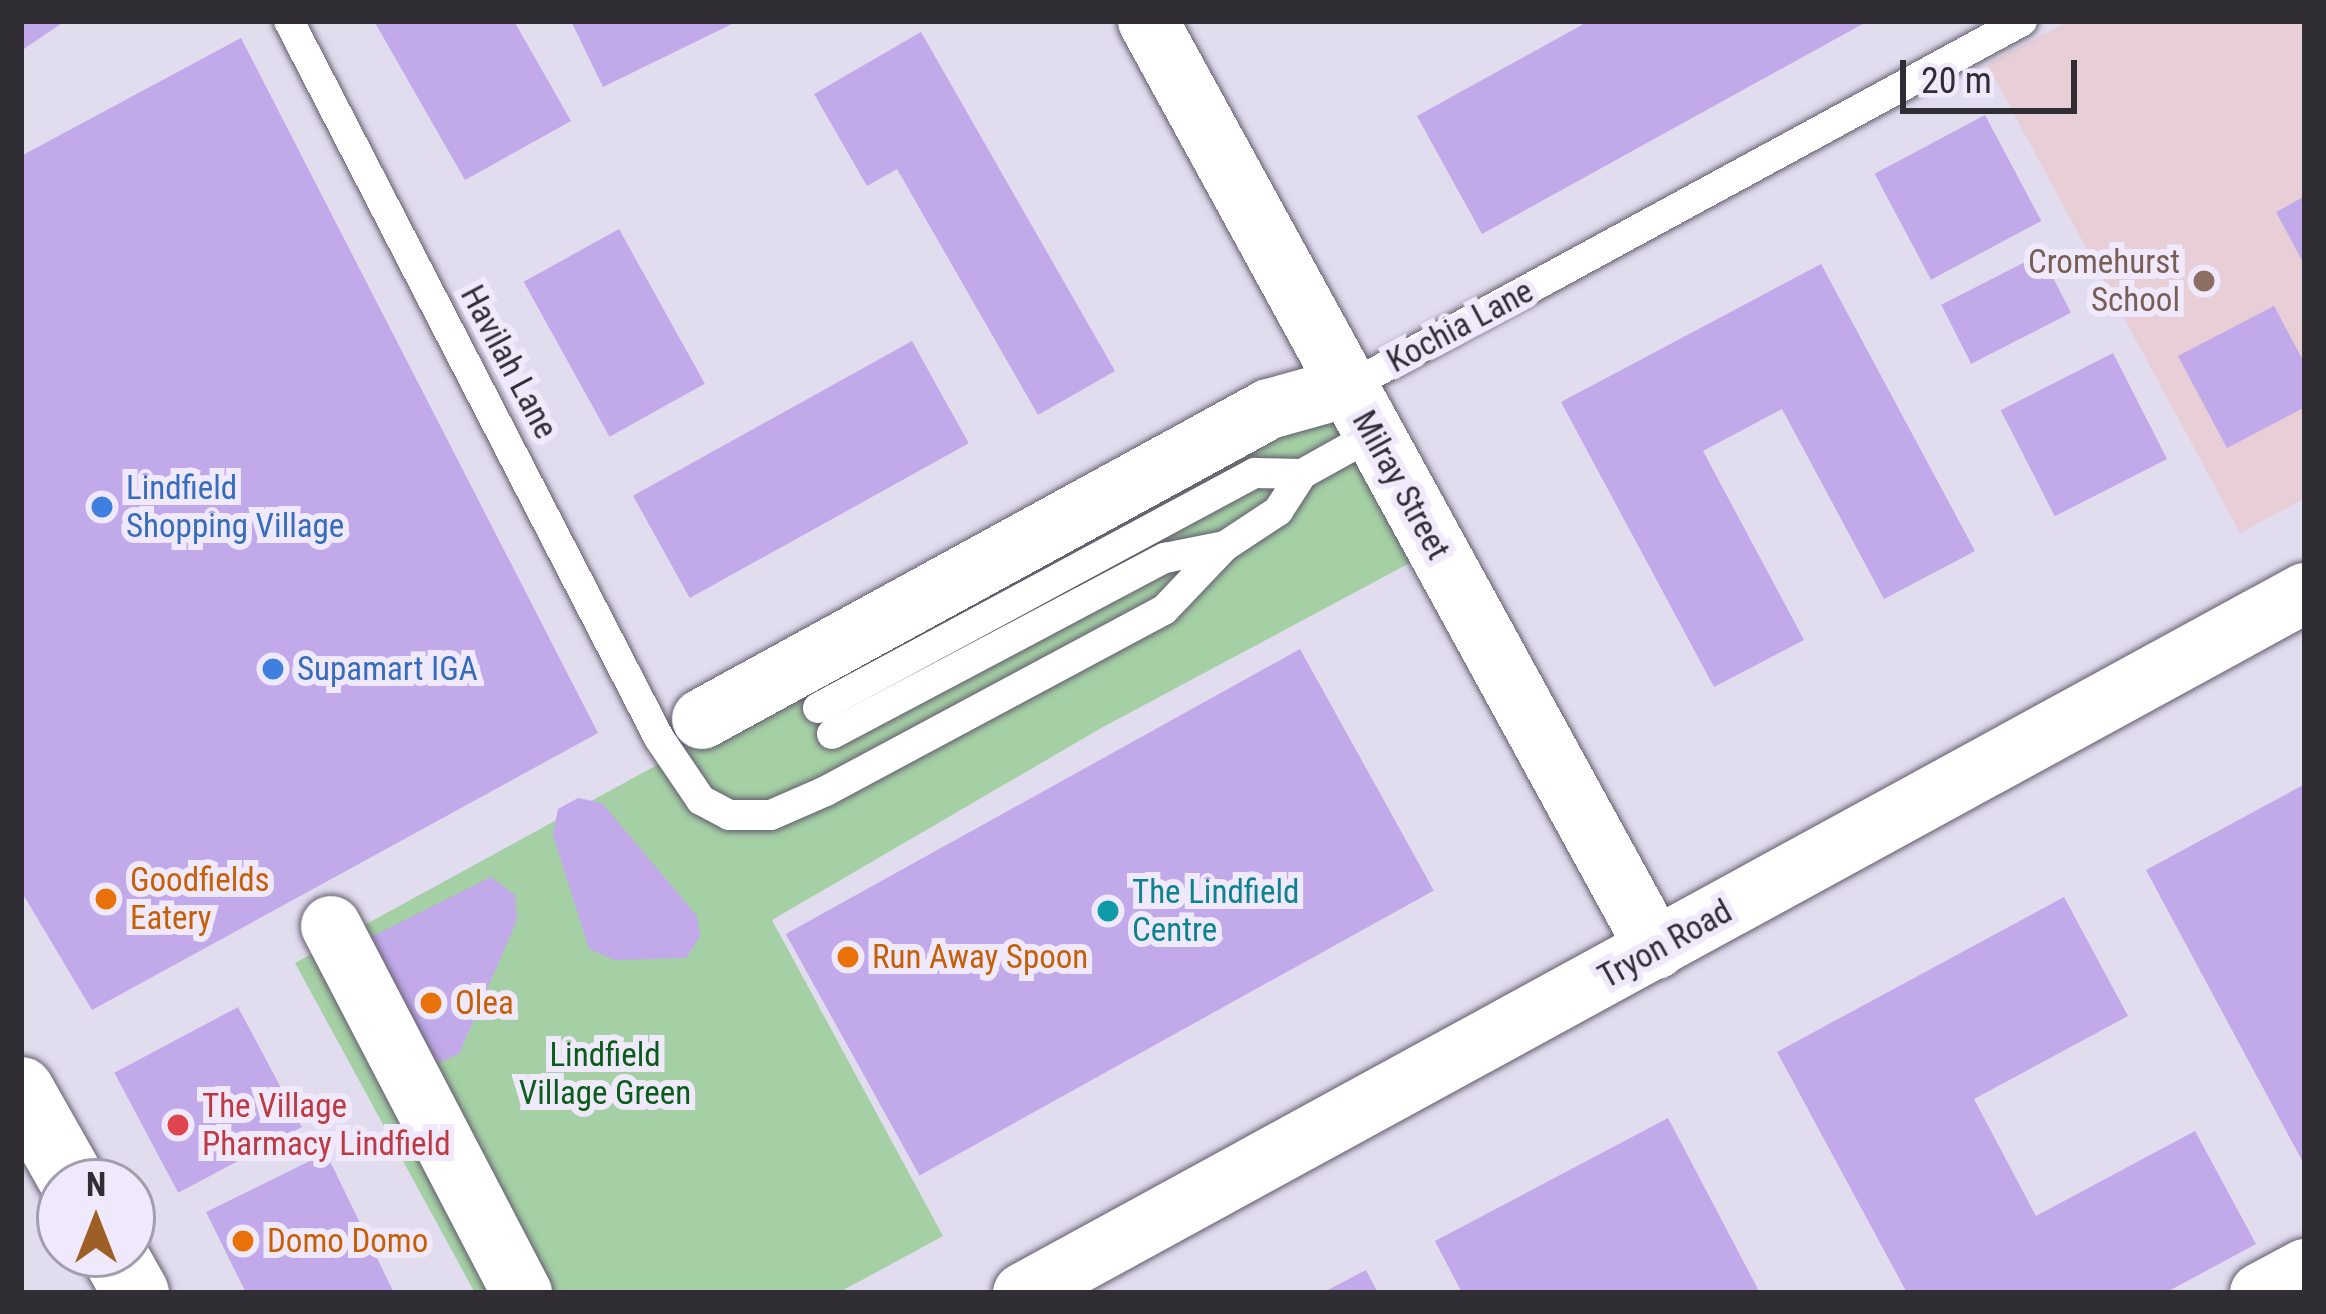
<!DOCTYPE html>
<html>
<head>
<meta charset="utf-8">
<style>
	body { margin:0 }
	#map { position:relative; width:2326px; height:1314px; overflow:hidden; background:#e2dcef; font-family:"Roboto Condensed",sans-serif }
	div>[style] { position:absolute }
	.education>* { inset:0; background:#e7ced7 }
	.green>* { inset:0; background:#a5d0a5 }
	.building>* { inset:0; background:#c1a9ea; transform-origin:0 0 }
	.roads { filter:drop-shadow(0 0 3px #625d6c) drop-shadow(0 0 3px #625d6c) }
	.lane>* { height:30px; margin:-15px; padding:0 15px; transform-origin:15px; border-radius:15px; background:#fff }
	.street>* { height:60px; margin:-30px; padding:0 30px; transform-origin:30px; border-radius:30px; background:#fff }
	.secondary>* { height:66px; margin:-33px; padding:0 33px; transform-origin:33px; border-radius:33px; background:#fff }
	.dots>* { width:33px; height:33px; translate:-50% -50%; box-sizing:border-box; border:6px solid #f0e9fc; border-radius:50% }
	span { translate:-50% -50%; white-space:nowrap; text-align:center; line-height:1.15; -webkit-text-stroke:12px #f0e9fc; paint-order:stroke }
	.education-label { font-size:33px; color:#785e54 }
	.right { translate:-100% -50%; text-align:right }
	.street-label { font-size:33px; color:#302d35 }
	.shop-label { font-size:33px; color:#366cbe }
	.left { translate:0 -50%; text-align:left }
	.food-label { font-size:33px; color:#c56008 }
	.culture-label { font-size:33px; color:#0d838f }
	.park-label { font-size:33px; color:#0a5c19 }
	.health-label { font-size:33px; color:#be3a42 }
	.frame { position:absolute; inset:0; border:24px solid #302d35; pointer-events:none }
	.north { position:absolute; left:36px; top:1158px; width:120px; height:120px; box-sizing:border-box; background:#f0e9fc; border:3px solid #a39eac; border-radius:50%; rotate:0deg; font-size:33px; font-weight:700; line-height:48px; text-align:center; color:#302d35 }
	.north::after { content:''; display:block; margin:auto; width:42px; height:54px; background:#9d5f25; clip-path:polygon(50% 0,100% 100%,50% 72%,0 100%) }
	.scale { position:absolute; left:1900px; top:60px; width:177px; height:54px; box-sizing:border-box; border:6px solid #302d35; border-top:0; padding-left:15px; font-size:36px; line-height:42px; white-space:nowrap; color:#302d35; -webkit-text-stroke:9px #f0e9fc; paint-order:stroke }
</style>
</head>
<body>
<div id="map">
	<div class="education">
		<i style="clip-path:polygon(2069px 21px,2305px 21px,2305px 498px,2240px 533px,1987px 64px)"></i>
	</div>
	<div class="green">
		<i style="clip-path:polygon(1348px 387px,1436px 549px,1103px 727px,772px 920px,943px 1236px,838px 1293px,475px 1293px,295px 963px)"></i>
	</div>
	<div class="building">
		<i style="clip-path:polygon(21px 21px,65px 21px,21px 51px)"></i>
		<i style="clip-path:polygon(374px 21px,514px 21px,571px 121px,465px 180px)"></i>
		<i style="clip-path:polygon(571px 21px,738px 21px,603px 87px)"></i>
		<i style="clip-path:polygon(1589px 21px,1868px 21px,1482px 234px,1417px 116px)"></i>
		<i style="clip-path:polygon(921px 32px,1115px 371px,1038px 415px,897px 169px,867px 186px,814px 94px)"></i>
		<i style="clip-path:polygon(241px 38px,598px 733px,92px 1010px,21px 891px,21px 156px)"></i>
		<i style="left:1985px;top:115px;width:120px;height:125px;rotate:62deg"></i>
		<i style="clip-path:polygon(2305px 196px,2305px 266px,2276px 212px)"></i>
		<i style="left:619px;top:229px;width:177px;height:109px;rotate:61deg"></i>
		<i style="left:2041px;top:254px;width:66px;height:112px;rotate:63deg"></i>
		<i style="clip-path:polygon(1821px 264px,1975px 551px,1884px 599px,1782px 409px,1703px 451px,1804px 640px,1714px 687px,1561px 402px)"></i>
		<i style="clip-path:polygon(2274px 306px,2305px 364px,2305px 407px,2227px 448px,2178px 356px)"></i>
		<i style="left:912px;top:341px;width:117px;height:319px;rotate:61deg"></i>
		<i style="left:2113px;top:353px;width:119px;height:126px;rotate:63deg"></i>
		<i style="left:1300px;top:649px;width:276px;height:588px;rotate:61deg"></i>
		<i style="clip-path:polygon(2305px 784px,2305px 1166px,2146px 870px)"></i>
		<i style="clip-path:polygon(578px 798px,602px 803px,697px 916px,700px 936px,686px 958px,615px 960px,589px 949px,553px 835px,558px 809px)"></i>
		<i style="clip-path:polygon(491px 877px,515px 895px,517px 920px,459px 1054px,427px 1068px,355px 945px)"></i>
		<i style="clip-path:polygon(2064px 897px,2128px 1016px,1974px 1099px,2036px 1216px,2195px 1131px,2256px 1244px,2165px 1293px,1907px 1293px,1777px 1052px)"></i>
		<i style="left:238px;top:1007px;width:136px;height:140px;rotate:62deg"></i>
		<i style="clip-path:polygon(1668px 1118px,1760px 1293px,1462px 1293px,1435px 1241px)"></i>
		<i style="clip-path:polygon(326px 1153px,394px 1293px,246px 1293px,206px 1212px)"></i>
		<i style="clip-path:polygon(1366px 1270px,1378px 1293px,1322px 1293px)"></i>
	</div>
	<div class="roads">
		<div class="lane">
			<i style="left:289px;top:21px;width:807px;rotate:62.7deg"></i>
			<i style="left:659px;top:738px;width:75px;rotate:55.9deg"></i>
			<i style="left:701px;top:800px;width:32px;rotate:28deg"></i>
			<i style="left:729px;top:815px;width:42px"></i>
			<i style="left:771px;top:815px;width:60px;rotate:-23.6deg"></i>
			<i style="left:826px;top:791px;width:383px;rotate:-28.2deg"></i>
			<i style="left:1164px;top:610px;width:88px;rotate:-46.4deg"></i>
			<i style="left:1225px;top:546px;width:64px;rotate:-33.4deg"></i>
			<i style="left:1278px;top:511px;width:44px;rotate:-57deg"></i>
			<i style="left:1302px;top:474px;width:82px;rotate:-29.1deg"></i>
			<i style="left:1348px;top:387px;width:767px;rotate:-28.5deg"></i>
			<i style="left:818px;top:708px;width:496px;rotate:-28.3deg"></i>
			<i style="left:1255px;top:473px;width:47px;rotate:1.2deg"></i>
			<i style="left:832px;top:734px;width:377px;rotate:-27.9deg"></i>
			<i style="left:1165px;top:558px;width:61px;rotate:-11.3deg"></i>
		</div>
		<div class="street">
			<i style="left:1148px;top:21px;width:1058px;rotate:61.3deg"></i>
			<i style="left:702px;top:719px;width:646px;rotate:-28.67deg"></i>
			<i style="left:1269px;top:409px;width:82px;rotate:-15.6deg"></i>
			<i style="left:331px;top:926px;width:414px;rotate:62.5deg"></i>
			<i style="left:1023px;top:1293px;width:1461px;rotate:-28.64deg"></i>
			<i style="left:2260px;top:1293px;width:51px;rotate:-28.1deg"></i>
		</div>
		<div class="secondary">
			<i style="left:21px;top:1090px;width:106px;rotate:60.5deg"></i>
			<i style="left:114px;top:1254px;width:45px;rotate:60.6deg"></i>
		</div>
	</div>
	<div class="dots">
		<i style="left:2204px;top:281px;background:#8d6e63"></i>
		<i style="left:102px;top:507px;background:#3f7fe0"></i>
		<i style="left:273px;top:669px;background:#3f7fe0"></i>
		<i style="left:106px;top:899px;background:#e8710a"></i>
		<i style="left:1108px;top:911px;background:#0f9aa8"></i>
		<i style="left:848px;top:957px;background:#e8710a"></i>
		<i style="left:431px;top:1003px;background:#e8710a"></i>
		<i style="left:178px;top:1125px;background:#e0444e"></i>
		<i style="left:243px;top:1241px;background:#e8710a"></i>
	</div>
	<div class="education-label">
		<span class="right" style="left:2180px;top:281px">Cromehurst<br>School</span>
	</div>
	<div class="street-label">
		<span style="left:1460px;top:326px;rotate:-28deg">Kochia Lane</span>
		<span style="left:509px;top:362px;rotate:62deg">Havilah Lane</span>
		<span style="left:1401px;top:485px;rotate:61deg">Milray Street</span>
		<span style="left:1665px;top:944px;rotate:-29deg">Tryon Road</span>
	</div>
	<div class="shop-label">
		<span class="left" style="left:126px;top:507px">Lindfield<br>Shopping Village</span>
		<span class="left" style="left:297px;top:669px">Supamart IGA</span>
	</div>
	<div class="food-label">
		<span class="left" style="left:130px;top:899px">Goodfields<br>Eatery</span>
		<span class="left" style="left:872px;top:957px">Run Away Spoon</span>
		<span class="left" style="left:455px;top:1003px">Olea</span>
		<span class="left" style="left:267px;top:1241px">Domo Domo</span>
	</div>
	<div class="culture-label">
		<span class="left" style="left:1132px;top:911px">The Lindfield<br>Centre</span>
	</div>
	<div class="park-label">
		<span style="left:605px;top:1074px">Lindfield<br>Village Green</span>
	</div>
	<div class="health-label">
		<span class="left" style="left:202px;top:1125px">The Village<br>Pharmacy Lindfield</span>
	</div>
	<div class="frame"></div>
	<div class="north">N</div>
	<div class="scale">20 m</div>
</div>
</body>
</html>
